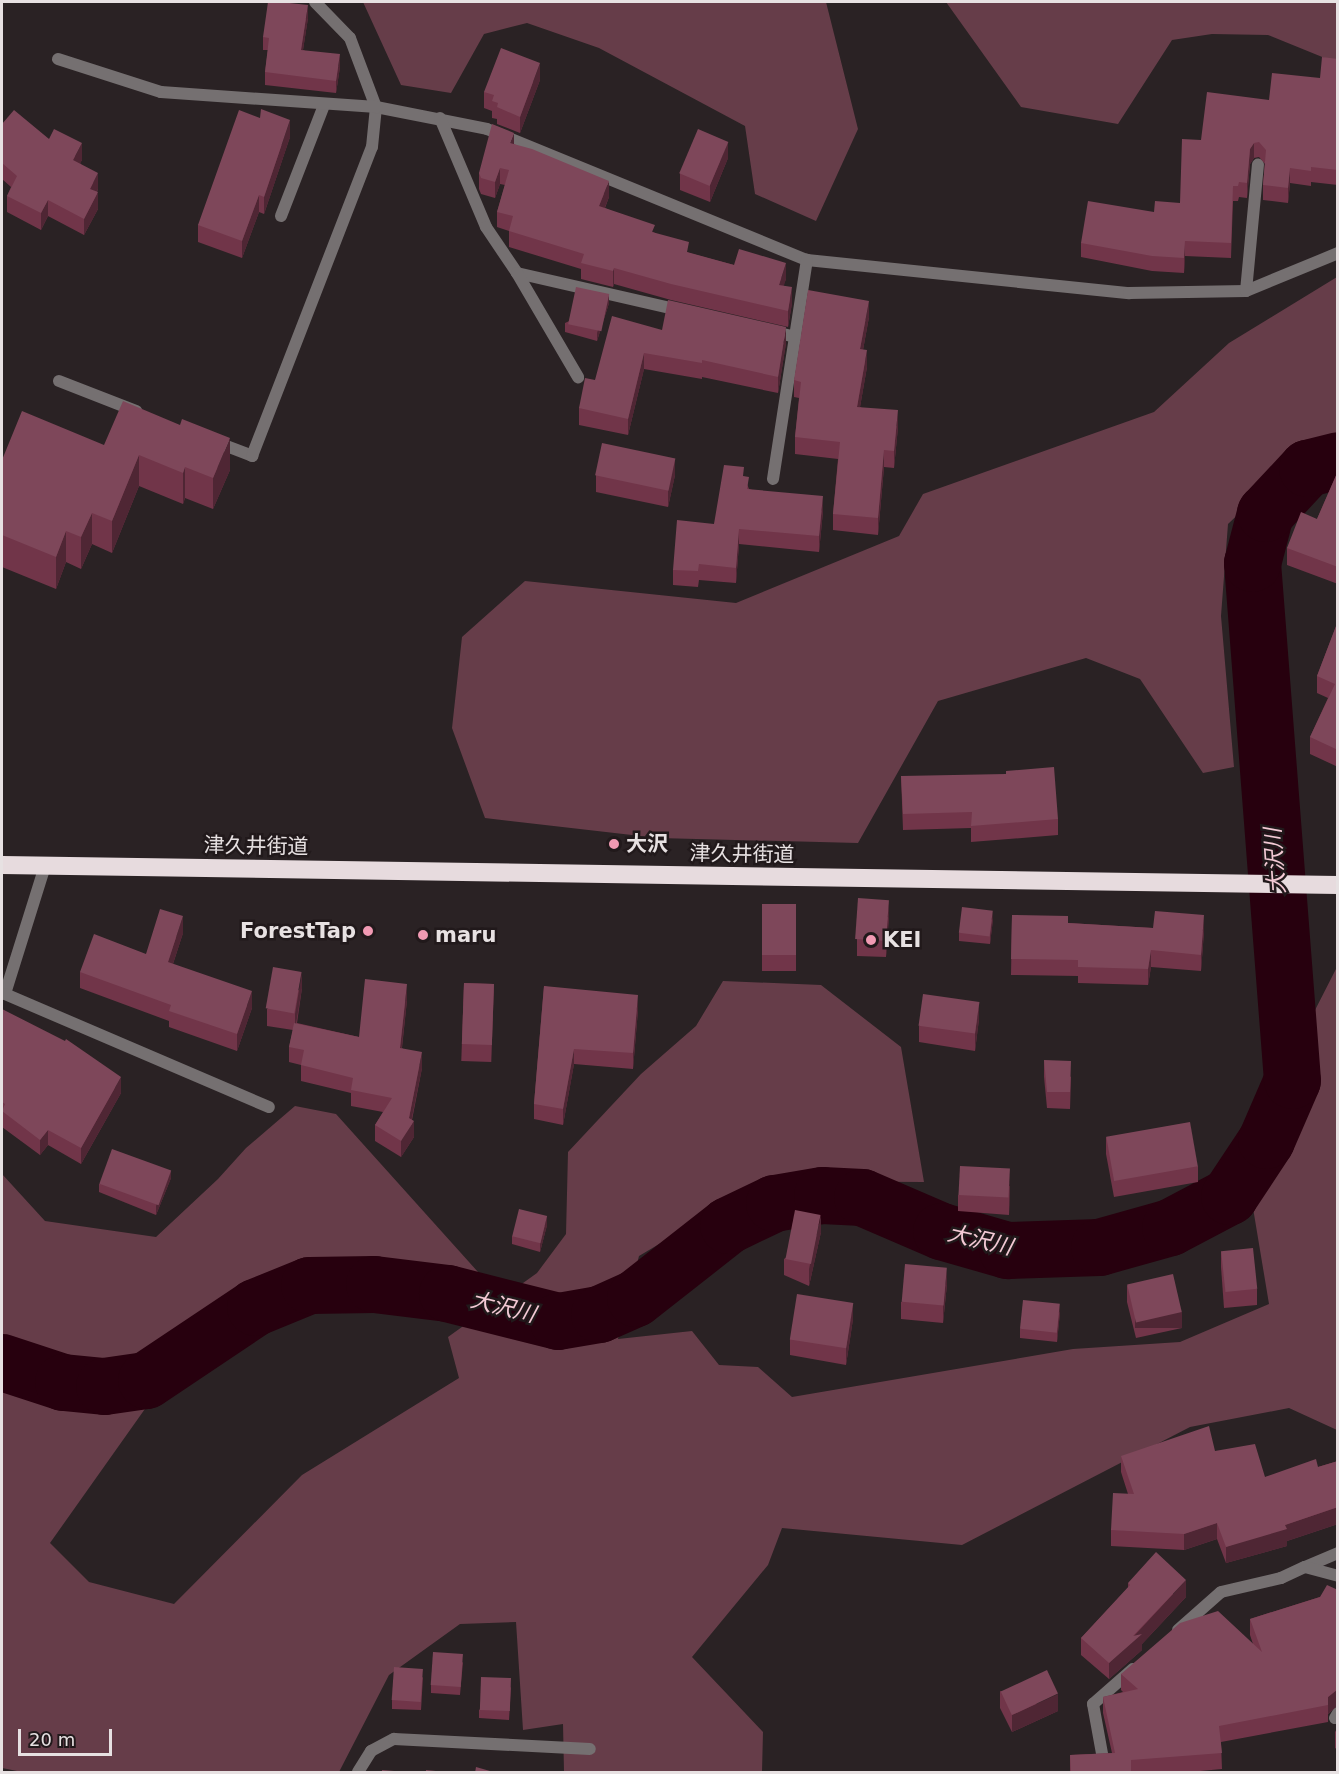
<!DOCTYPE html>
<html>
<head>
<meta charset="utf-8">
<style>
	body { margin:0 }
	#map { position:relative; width:1339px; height:1774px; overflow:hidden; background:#2a2224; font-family:"DejaVu Sans","Noto Sans JP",sans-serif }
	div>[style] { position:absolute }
	.green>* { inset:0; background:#663d49 }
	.river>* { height:57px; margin:-28.5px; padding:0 28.5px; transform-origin:28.5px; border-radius:28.5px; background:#27000e }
	.lane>* { height:12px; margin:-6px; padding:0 6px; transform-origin:6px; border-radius:6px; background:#757071 }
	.street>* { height:12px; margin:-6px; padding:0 6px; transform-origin:6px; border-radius:6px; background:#757071 }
	.highway>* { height:18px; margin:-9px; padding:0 9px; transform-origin:9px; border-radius:9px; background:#e7dbde }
	.wall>* { inset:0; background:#713549; transform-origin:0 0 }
	.shaded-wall>* { inset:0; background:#4f2634; transform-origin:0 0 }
	.building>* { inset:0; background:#7e475a; transform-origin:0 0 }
	.dots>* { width:16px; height:16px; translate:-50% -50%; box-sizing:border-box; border:3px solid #21191b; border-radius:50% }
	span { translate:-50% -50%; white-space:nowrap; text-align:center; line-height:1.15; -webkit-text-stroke:5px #21191b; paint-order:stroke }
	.poi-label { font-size:21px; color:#e7e1e2; font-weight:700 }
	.left { translate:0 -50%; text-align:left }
	.right { translate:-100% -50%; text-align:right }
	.street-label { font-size:21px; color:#e7e1e2 }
	.water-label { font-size:22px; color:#f4cad5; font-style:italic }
	.frame { position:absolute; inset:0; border:3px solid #e7e1e2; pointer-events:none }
	.scale { position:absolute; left:18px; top:1729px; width:94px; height:27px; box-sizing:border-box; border:3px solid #e7e1e2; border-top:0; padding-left:8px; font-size:18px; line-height:21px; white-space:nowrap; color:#e7e1e2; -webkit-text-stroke:4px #21191b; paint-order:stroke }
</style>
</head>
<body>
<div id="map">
	<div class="green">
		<i style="clip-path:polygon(363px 2px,826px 2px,858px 129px,816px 221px,755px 194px,745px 126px,599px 48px,527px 23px,484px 34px,451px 93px,401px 85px)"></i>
		<i style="clip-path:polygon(946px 2px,1337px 2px,1337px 63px,1268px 35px,1212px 34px,1172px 40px,1118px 124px,1021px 107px)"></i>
		<i style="clip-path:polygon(1337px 277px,1337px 452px,1294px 461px,1228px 524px,1221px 616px,1234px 767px,1203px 773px,1140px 679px,1086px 658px,938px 701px,858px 843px,658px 838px,485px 818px,452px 728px,462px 637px,525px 581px,736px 603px,899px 536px,923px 494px,1154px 412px,1229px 343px)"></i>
		<i style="clip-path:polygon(1337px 967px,1337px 1430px,1289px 1408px,1190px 1427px,962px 1545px,782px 1528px,768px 1565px,692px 1657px,763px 1732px,762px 1772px,564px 1772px,563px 1724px,523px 1730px,516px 1622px,460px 1624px,389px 1675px,339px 1772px,22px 1772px,2px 1768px,2px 1174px,45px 1221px,156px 1237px,218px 1179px,246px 1148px,295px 1106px,336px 1114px,478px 1272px,420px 1315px,300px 1273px,180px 1339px,152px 1399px,50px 1543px,89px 1582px,174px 1604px,302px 1475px,459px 1378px,448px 1337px,537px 1273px,566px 1234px,568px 1152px,641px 1074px,696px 1026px,723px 981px,821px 985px,901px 1047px,924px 1182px,765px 1181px,639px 1256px,618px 1339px,692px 1331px,719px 1365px,758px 1367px,792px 1397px,1073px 1349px,1180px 1342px,1269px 1304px,1249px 1184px,1312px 1016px)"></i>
	</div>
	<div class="river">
		<i style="left:2px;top:1362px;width:64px;rotate:18.2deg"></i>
		<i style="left:63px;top:1382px;width:41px;rotate:5.6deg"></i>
		<i style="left:104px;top:1386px;width:42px;rotate:-8.1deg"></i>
		<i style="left:146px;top:1380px;width:131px;rotate:-33.8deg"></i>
		<i style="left:255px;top:1307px;width:58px;rotate:-22.2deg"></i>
		<i style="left:309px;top:1285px;width:65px;rotate:-0.9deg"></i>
		<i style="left:374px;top:1284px;width:74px;rotate:7deg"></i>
		<i style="left:447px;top:1293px;width:114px;rotate:14.2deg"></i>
		<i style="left:558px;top:1321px;width:42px;rotate:-9.7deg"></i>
		<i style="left:599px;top:1314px;width:39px;rotate:-24deg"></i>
		<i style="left:635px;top:1298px;width:118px;rotate:-38.1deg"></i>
		<i style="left:728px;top:1225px;width:51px;rotate:-25.6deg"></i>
		<i style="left:774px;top:1203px;width:49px;rotate:-9.5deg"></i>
		<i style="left:822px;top:1195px;width:40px;rotate:2.9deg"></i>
		<i style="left:862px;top:1197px;width:86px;rotate:23.3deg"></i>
		<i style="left:941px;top:1231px;width:69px;rotate:16.1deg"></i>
		<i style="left:1007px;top:1250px;width:92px;rotate:-1.9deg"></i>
		<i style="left:1099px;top:1247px;width:74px;rotate:-15.7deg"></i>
		<i style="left:1170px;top:1227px;width:67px;rotate:-27.7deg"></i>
		<i style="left:1229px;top:1196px;width:67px;rotate:-56.5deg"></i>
		<i style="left:1266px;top:1140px;width:65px;rotate:-66.6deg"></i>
		<i style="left:1292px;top:1080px;width:519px;rotate:-94.42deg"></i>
		<i style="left:1252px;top:563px;width:52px;rotate:-75.4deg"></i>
		<i style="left:1265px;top:513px;width:62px;rotate:-47deg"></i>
		<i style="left:1307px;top:468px;width:32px;rotate:-14deg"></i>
	</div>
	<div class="lane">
		<i style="left:281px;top:216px;width:119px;rotate:-68.8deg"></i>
		<i style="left:59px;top:381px;width:83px;rotate:21.3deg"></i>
		<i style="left:216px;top:442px;width:39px;rotate:21deg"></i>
		<i style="left:252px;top:456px;width:331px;rotate:-68.8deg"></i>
		<i style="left:372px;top:147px;width:40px;rotate:-84.3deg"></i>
	</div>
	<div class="street">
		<i style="left:315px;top:2px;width:50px;rotate:45.8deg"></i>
		<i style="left:350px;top:38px;width:74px;rotate:69.4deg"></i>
		<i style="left:376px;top:107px;width:113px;rotate:11.2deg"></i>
		<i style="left:487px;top:129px;width:346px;rotate:22.3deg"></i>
		<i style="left:807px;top:260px;width:324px;rotate:5.9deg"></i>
		<i style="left:1129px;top:293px;width:117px;rotate:-1deg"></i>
		<i style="left:1246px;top:291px;width:100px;rotate:-22.4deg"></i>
		<i style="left:58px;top:59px;width:108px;rotate:17.8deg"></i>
		<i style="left:161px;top:92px;width:216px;rotate:4deg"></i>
		<i style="left:440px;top:118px;width:118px;rotate:67.1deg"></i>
		<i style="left:486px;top:227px;width:55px;rotate:56deg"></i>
		<i style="left:517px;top:273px;width:170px;rotate:12.9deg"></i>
		<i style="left:517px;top:273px;width:121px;rotate:59.6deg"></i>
		<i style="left:1246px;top:291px;width:127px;rotate:-84.6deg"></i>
		<i style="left:770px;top:331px;width:26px;rotate:13deg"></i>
		<i style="left:773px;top:479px;width:222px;rotate:-81.2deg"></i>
		<i style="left:45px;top:866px;width:134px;rotate:107.4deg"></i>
		<i style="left:5px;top:994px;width:287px;rotate:23.2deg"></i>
		<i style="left:1305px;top:1567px;width:36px;rotate:-23deg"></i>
		<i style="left:1178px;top:1630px;width:57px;rotate:-41.5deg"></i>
		<i style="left:1221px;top:1592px;width:62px;rotate:-13.1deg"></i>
		<i style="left:1281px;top:1578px;width:26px;rotate:-25deg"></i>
		<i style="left:1305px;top:1567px;width:34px;rotate:15deg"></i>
		<i style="left:1335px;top:1718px;width:6px;rotate:-59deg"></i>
		<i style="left:1103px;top:1759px;width:56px;rotate:-100.3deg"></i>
		<i style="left:1093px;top:1704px;width:53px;rotate:-41.2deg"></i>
		<i style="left:358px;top:1772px;width:25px;rotate:-58deg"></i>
		<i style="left:371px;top:1751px;width:26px;rotate:-28deg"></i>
		<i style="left:394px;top:1739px;width:196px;rotate:2.9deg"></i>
	</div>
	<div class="highway">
		<i style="left:2px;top:865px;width:1336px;rotate:0.86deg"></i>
	</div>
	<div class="wall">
		<i style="clip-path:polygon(308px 18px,303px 50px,340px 67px,336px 93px,265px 85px,265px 72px,268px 50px,263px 50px,263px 37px)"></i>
		<i style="clip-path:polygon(1338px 59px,1338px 185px,1311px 182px,1311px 186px,1290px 183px,1288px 203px,1263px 200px,1263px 185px,1265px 164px,1259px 157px,1254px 158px,1250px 164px,1247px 198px,1239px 197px,1238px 201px,1233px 201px,1231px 258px,1185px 256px,1184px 273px,1152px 271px,1081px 257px,1081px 243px,1154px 212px,1180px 203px,1201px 140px,1269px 100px,1320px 78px)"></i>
		<i style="clip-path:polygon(540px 80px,520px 133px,497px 124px,497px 119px,492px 118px,492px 111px,484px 108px,484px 92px)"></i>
		<i style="clip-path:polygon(2px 124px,49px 139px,82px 160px,80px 163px,98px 189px,97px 192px,98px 209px,84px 235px,48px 216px,41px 230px,7px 212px,7px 196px,11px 187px,2px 179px)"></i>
		<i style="clip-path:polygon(290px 137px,264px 214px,259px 212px,242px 258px,198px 242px,198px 225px)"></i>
		<i style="clip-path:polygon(514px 144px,609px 197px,605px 208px,655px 233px,689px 253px,786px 279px,783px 286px,792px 303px,788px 327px,671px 300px,614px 284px,613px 287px,581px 279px,581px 269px,509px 247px,509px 231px,497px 227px,497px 212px,505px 185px,500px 184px,495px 198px,481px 194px,479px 189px,479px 173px)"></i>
		<i style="clip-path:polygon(728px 158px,710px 202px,680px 190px,680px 173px)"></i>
		<i style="clip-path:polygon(609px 303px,597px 341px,565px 332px,565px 323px)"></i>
		<i style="clip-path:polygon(869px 317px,863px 350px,867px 367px,860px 407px,898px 427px,894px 468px,884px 467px,878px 535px,833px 530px,833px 514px,838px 459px,795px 454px,795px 437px,799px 398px,794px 397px,794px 380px)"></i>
		<i style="clip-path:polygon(662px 330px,786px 343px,778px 393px,702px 377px,702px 379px,644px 369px,628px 435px,579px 425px,579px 408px,595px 380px)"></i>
		<i style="clip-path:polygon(104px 445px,230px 470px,213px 509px,185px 498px,183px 504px,139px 486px,112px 553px,92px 544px,81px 569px,66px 562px,56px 589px,2px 567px,2px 460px)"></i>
		<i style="clip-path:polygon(1338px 471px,1338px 584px,1287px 565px,1287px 548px,1317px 519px)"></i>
		<i style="clip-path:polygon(596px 475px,675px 475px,668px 507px,596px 492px)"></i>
		<i style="clip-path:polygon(744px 476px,749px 489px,823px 511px,819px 552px,739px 544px,736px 583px,699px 580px,698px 587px,673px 585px,673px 570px,714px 524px)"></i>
		<i style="clip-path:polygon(1338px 621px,1338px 767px,1310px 754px,1310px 737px,1328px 698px,1317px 693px,1317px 676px)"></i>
		<i style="clip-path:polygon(901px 776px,1058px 819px,1058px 835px,971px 842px,971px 828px,903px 830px)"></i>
		<i style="left:762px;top:904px;width:34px;height:67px"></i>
		<i style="clip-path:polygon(1012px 915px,1068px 923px,1204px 931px,1201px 971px,1151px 967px,1148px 985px,1078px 983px,1078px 976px,1011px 975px)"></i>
		<i style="clip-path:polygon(889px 916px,886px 957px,857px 956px,857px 939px)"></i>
		<i style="clip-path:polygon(993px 919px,990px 944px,959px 941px,959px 933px)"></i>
		<i style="clip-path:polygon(183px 933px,173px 964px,252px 1008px,237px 1051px,169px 1027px,169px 1021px,80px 988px,80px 972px,146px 954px)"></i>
		<i style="left:464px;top:983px;width:30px;height:78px;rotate:2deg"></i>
		<i style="clip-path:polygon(544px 986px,638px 1010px,633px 1069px,574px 1064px,563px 1125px,534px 1119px,534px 1104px)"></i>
		<i style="clip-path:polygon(302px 988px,297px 1023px,359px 1037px,407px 1000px,402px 1048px,422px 1068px,412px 1120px,414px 1137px,401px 1157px,375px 1141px,375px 1125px,383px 1112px,351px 1106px,351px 1093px,301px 1081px,301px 1065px,289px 1062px,289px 1047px,293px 1030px,267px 1026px,267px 1009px)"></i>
		<i style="clip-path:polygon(2px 1009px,121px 1093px,81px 1164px,48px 1145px,40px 1155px,2px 1127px)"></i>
		<i style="clip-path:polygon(979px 1019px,975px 1051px,919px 1042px,919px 1026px)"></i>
		<i style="clip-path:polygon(1044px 1060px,1071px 1077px,1070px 1109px,1047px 1108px,1044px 1077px)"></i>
		<i style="clip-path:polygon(1106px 1137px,1198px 1166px,1198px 1182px,1114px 1197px,1106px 1154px)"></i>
		<i style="clip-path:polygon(171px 1178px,156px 1215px,99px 1192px,99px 1184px)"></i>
		<i style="clip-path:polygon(1010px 1186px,1009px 1215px,958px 1211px,958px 1195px)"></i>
		<i style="clip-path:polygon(547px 1225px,540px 1252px,512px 1244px,512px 1236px)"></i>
		<i style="clip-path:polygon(821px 1232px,809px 1286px,784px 1275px,784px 1259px)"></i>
		<i style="clip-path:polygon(1221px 1251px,1257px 1289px,1257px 1305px,1224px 1308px,1221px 1267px)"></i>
		<i style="clip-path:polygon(947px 1284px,943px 1323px,901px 1319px,901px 1302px)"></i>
		<i style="clip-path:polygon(1127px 1285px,1182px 1328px,1136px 1338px,1127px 1302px)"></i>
		<i style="clip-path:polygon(1060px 1312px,1057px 1342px,1020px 1338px,1020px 1329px)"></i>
		<i style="clip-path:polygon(853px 1319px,846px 1365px,790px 1355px,790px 1339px)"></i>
		<i style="clip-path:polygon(1215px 1451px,1265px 1477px,1318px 1467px,1338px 1461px,1338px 1524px,1287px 1541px,1287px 1546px,1226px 1563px,1217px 1539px,1184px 1550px,1111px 1546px,1111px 1530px,1128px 1494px,1121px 1472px,1121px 1456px)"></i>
		<i style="clip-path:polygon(1128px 1583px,1186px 1597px,1142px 1644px,1142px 1650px,1109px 1679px,1081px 1655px,1081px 1638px,1128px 1588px)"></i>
		<i style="clip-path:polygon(1338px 1590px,1338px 1705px,1328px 1714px,1328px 1722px,1221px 1742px,1222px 1769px,1179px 1773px,1070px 1773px,1070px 1755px,1112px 1753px,1103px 1713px,1103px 1697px,1123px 1692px,1121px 1690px,1121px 1674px,1253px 1644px,1250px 1635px,1250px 1619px,1320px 1597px)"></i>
		<i style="clip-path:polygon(463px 1662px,460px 1695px,431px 1693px,431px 1685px)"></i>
		<i style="clip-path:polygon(423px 1677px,421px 1710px,392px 1709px,392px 1700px)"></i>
		<i style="clip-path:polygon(511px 1687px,509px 1720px,479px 1718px,479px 1710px)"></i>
		<i style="clip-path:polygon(1000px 1691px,1058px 1711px,1012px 1732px,1000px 1708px)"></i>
		<i style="clip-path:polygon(1338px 1727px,1338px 1750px,1335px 1748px,1335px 1732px)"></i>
	</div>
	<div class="shaded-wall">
		<i style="clip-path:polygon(308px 5px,308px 18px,301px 62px,301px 50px)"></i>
		<i style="clip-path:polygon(340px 54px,340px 67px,336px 93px,336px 81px)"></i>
		<i style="clip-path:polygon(540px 63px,540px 80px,520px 133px,520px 117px)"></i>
		<i style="clip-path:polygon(290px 120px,290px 137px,264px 214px,264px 197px)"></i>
		<i style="clip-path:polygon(514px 133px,514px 149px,510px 143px)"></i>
		<i style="clip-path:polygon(728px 142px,728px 158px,710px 202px,710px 185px)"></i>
		<i style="clip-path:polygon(82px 143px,82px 160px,73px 176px,73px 160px)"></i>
		<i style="clip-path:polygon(1254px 143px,1254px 158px,1250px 164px,1247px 198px,1247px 183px,1250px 149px)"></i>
		<i style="clip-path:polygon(500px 168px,500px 184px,495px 198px,495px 182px)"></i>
		<i style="clip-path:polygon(1290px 168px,1290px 183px,1288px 203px,1288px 188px)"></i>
		<i style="clip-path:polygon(98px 173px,98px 189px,90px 205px,90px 189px)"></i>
		<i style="clip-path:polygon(609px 181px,609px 197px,599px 222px,599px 206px)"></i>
		<i style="clip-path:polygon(98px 192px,98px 209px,84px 235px,84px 219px)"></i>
		<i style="clip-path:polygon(259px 195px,259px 212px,242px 258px,242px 241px)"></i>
		<i style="clip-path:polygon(48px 200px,48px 216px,41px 230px,41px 213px)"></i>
		<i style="clip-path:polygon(1185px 241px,1185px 256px,1184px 273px,1184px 258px)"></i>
		<i style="clip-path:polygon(786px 263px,786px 279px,779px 301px,779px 285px)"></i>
		<i style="clip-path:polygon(614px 268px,614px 284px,613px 287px,613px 271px)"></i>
		<i style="clip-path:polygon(792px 287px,792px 303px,788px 327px,788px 311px)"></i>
		<i style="clip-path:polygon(609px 294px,609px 303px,597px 341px,597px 333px)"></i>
		<i style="clip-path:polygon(869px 301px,869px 317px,860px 366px,860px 349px)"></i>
		<i style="clip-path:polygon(786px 327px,786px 343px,778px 393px,778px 377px)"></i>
		<i style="clip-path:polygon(867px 350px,867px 367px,857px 424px,857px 407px)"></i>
		<i style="clip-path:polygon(644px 353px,644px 369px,628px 435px,628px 419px)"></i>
		<i style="clip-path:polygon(898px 410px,898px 427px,894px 468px,894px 451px)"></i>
		<i style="clip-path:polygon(230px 438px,230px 470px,213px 509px,213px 478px)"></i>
		<i style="clip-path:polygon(884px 450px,884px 467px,878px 535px,878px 518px)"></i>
		<i style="clip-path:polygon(139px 455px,139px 486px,112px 553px,112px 521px)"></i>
		<i style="clip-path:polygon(675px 458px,675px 475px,668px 507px,668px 490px)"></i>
		<i style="clip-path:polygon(185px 467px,185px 498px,183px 504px,183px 473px)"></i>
		<i style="clip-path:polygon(823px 496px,823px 511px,819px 552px,819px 536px)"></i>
		<i style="clip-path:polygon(92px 513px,92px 544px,81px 569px,81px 537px)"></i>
		<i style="clip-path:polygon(739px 529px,739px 544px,736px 583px,736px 568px)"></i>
		<i style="clip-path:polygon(66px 531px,66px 562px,56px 589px,56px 557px)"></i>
		<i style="clip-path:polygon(889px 900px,889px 916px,886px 957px,886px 941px)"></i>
		<i style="clip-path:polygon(993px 911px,993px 919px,990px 944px,990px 936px)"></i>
		<i style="clip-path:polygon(1204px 915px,1204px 931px,1201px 971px,1201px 955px)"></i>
		<i style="clip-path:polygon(183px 916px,183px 933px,168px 979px,168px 962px)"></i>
		<i style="clip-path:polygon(1151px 950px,1151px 967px,1148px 985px,1148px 969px)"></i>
		<i style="clip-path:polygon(302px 972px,302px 988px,295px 1030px,295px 1014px)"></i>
		<i style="clip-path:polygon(407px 984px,407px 1000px,400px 1063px,400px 1048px)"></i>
		<i style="clip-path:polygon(252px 991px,252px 1008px,237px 1051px,237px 1034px)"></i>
		<i style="clip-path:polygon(638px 995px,638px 1010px,633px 1069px,633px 1053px)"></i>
		<i style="clip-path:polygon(979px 1002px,979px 1019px,975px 1051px,975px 1034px)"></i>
		<i style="clip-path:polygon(574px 1049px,574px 1064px,563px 1125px,563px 1109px)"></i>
		<i style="clip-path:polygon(422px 1052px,422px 1068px,410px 1127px,414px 1121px,414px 1137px,401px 1157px,401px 1141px,409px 1118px)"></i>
		<i style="clip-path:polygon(121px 1077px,121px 1093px,81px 1164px,81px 1148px)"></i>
		<i style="clip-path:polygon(48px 1130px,48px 1145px,40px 1155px,40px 1140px)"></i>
		<i style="clip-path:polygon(1010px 1169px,1010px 1186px,1009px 1215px,1009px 1198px)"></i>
		<i style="clip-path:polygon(171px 1170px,171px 1178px,156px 1215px,156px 1206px)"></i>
		<i style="clip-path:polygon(821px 1215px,821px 1232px,809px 1286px,809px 1269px)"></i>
		<i style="clip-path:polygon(547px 1216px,547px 1225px,540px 1252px,540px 1244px)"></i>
		<i style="clip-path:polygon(947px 1268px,947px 1284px,943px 1323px,943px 1307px)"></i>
		<i style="clip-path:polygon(853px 1303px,853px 1319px,846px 1365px,846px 1348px)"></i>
		<i style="clip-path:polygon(1060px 1304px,1060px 1312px,1057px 1342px,1057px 1334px)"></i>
		<i style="left:1182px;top:1312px;width:16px;height:47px;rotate:90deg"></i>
		<i style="clip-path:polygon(1338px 1507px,1338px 1524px,1287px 1541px,1287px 1546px,1226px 1563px,1226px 1547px,1285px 1525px)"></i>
		<i style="clip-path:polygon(1217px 1523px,1217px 1539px,1184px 1550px,1184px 1534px)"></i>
		<i style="clip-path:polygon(1186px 1580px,1186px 1597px,1142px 1644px,1142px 1650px,1109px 1679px,1109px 1663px)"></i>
		<i style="clip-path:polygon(1338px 1689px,1338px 1705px,1328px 1714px,1328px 1722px,1328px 1697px)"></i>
		<i style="clip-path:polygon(1058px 1694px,1058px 1711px,1012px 1732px,1012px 1715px)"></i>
	</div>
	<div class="building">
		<i style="clip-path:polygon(268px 2px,280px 2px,308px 5px,301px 50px,340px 54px,336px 81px,265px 72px,269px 38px,263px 37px)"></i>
		<i style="clip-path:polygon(501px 48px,540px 63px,520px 117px,497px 107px,498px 103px,492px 101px,494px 95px,484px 92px)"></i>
		<i style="clip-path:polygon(1322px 57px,1338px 59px,1338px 170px,1311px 167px,1311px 171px,1290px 168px,1288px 188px,1263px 185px,1266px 150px,1259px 142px,1254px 143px,1250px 149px,1247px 183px,1239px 182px,1238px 186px,1233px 186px,1231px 243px,1185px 241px,1184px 258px,1152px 256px,1081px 243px,1088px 201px,1154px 212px,1155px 201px,1180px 203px,1182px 139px,1201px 140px,1207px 92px,1269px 100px,1272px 73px,1320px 78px)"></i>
		<i style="clip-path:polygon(261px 109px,290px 120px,264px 197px,259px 195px,242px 241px,198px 225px,239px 110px,260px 118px)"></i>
		<i style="clip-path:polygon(14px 110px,49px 139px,54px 129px,82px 143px,73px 160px,98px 173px,90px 189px,98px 192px,84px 219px,48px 200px,41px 213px,7px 196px,17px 176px,2px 163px,2px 124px)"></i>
		<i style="clip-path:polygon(492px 124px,514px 133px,510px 143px,532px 149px,609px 181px,599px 206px,655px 225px,652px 232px,689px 242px,687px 252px,734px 265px,739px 249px,786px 263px,779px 285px,792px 287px,788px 311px,671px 284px,614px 268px,613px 271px,581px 263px,584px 254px,509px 231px,513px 216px,497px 212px,509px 170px,500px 168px,495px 182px,481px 178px,479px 173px)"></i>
		<i style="left:698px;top:129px;width:33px;height:48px;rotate:23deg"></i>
		<i style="left:576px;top:287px;width:34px;height:38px;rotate:12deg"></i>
		<i style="clip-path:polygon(808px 290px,869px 301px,860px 349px,867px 350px,857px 407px,898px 410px,894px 451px,884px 450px,878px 518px,833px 514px,840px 442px,795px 437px,801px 382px,794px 380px)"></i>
		<i style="clip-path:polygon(668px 300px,786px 327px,778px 377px,702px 360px,702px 363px,644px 353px,628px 419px,579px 408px,585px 378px,595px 380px,612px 316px,662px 330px)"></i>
		<i style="clip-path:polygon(123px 401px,180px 425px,182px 419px,230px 438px,213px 478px,185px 467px,183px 473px,139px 455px,112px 521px,92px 513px,81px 537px,66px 531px,56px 557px,2px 535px,2px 460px,22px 411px,104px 445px)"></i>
		<i style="left:602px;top:443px;width:75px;height:33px;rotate:12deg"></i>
		<i style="clip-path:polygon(724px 465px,744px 467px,743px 476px,749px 477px,747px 489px,823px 496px,819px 536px,739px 529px,736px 568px,699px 564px,698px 571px,673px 570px,677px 520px,714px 524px)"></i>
		<i style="clip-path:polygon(1338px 471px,1338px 567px,1287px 548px,1301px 512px,1317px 519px)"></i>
		<i style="clip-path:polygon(1338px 621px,1338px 750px,1310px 737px,1335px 684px,1317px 676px)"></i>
		<i style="clip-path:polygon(1054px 767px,1058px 819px,971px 826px,972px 812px,903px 814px,901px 776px,1006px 774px,1006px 771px)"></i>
		<i style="left:858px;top:898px;width:31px;height:41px;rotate:4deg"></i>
		<i style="left:762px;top:904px;width:34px;height:51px"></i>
		<i style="left:962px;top:907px;width:31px;height:26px;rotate:7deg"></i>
		<i style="clip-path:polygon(160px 909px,183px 916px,168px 962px,252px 991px,237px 1034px,169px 1011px,171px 1005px,80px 972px,94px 934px,146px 954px)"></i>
		<i style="clip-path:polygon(1155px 911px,1204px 915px,1201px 955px,1151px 950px,1148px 969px,1078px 967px,1078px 960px,1011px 959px,1012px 915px,1068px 916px,1068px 923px,1153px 928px)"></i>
		<i style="left:273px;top:967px;width:29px;height:42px;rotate:10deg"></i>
		<i style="clip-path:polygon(365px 979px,407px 984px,400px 1048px,422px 1052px,409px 1118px,414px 1121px,401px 1141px,375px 1125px,392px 1098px,351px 1090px,353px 1078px,301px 1065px,304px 1050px,289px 1047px,294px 1023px,359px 1037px)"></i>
		<i style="left:464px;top:983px;width:30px;height:61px;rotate:2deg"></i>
		<i style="clip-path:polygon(544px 986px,638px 995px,633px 1053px,574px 1049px,563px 1109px,534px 1104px)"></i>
		<i style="left:923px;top:994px;width:57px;height:32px;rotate:8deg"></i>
		<i style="clip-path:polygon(2px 1009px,65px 1041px,66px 1039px,121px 1077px,81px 1148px,48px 1130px,40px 1140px,2px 1111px,5px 1104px,2px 1102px)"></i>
		<i style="clip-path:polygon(1044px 1060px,1071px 1061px,1070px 1092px,1047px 1092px)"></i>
		<i style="left:1190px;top:1122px;width:45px;height:85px;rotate:80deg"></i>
		<i style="left:112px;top:1149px;width:63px;height:37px;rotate:20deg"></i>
		<i style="left:960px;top:1166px;width:50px;height:29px;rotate:3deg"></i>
		<i style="left:519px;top:1209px;width:29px;height:28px;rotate:14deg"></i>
		<i style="left:795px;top:1210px;width:26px;height:50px;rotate:11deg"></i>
		<i style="left:1253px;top:1248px;width:41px;height:32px;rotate:84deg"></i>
		<i style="left:905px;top:1264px;width:42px;height:38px;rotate:5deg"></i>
		<i style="left:1173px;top:1274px;width:39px;height:47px;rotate:77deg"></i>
		<i style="left:797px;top:1294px;width:57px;height:46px;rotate:9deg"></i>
		<i style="left:1023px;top:1300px;width:37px;height:29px;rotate:6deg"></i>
		<i style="clip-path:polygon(1209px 1426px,1215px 1451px,1255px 1444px,1265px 1477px,1316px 1459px,1318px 1467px,1338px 1461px,1338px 1507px,1285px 1525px,1287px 1529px,1226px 1547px,1217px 1523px,1184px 1534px,1111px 1530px,1113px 1493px,1134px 1494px,1121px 1456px)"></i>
		<i style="clip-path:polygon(1156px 1552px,1186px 1580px,1133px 1636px,1142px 1634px,1109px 1663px,1081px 1638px,1130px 1585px,1128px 1583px)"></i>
		<i style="clip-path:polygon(1327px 1585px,1338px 1590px,1338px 1689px,1328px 1697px,1328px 1705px,1219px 1726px,1222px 1753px,1131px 1760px,1131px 1773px,1071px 1773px,1070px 1755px,1115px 1753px,1103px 1697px,1138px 1689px,1121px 1674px,1180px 1623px,1218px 1611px,1262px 1652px,1250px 1619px,1320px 1597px)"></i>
		<i style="left:433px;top:1652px;width:30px;height:33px;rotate:4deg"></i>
		<i style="left:394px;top:1667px;width:29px;height:33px;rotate:4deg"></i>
		<i style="left:1047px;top:1670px;width:26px;height:51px;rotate:65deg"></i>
		<i style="left:481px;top:1677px;width:30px;height:33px;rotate:2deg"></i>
		<i style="clip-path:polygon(476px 1767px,497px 1773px,475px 1773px)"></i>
		<i style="clip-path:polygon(382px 1770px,419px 1773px,382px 1773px)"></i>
		<i style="clip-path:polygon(426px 1770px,455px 1773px,426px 1773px)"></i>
	</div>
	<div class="dots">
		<i style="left:614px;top:844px;background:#f19ab3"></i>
		<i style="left:368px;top:931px;background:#f19ab3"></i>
		<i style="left:423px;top:935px;background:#f19ab3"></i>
		<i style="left:871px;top:940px;background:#f19ab3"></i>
	</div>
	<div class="poi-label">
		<span class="left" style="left:626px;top:844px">大沢</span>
		<span class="right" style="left:356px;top:931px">ForestTap</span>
		<span class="left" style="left:435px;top:935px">maru</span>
		<span class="left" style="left:883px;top:940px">KEI</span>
	</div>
	<div class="street-label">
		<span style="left:256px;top:846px;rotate:1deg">津久井街道</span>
		<span style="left:742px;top:854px;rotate:1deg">津久井街道</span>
	</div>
	<div class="water-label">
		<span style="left:1275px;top:861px;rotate:-94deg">大沢川</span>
		<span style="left:980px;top:1240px;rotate:13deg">大沢川</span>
		<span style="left:503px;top:1307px;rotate:14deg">大沢川</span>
	</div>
	<div class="frame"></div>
	<div class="scale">20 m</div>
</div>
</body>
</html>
